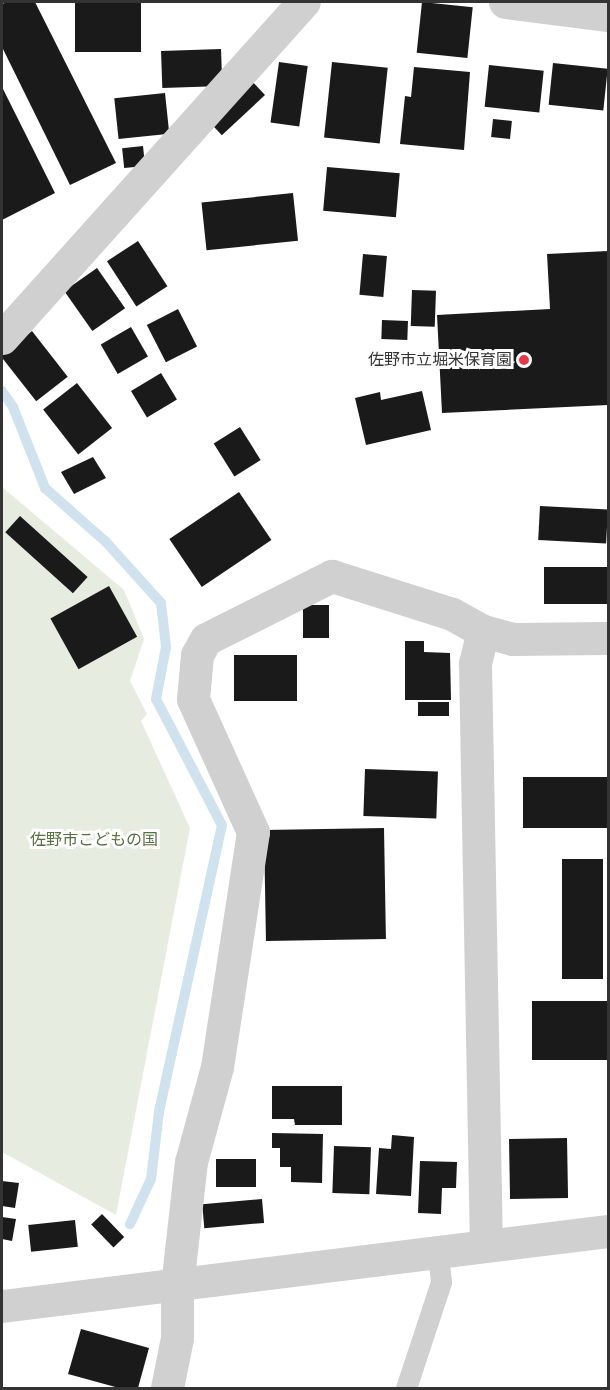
<!DOCTYPE html>
<html>
<head>
<meta charset="utf-8">
<style>
	body { margin:0 }
	#map { position:relative; width:610px; height:1390px; overflow:hidden; background:#fff; font-family:"Work Sans","Noto Sans JP",sans-serif }
	div>[style] { position:absolute }
	.green>* { inset:0; background:#e6ecdf }
	.stream>* { height:10px; margin:-5px; padding:0 5px; transform-origin:5px; border-radius:5px; background:#cfe2ee }
	.building>* { inset:0; background:#1a1a1a; transform-origin:0 0 }
	.service>* { height:21px; margin:-10.5px; padding:0 10.5px; transform-origin:10.5px; border-radius:10.5px; background:#d0d0d0 }
	.minor>* { height:33px; margin:-16.5px; padding:0 16.5px; transform-origin:16.5px; border-radius:16.5px; background:#d0d0d0 }
	.tertiary>* { height:33px; margin:-16.5px; padding:0 16.5px; transform-origin:16.5px; border-radius:16.5px; background:#d0d0d0 }
	.dots>* { width:16px; height:16px; translate:-50% -50%; box-sizing:border-box; border:3px solid #fff; border-radius:50% }
	span { translate:-50% -50%; white-space:nowrap; text-align:center; line-height:1.15; -webkit-text-stroke:6px #fff; paint-order:stroke }
	.poi-label { font-size:16px; color:#333 }
	.right { translate:-100% -50%; text-align:right }
	.park-label { font-size:16px; color:#56703f }
	.frame { position:absolute; inset:0; border:3px solid #333; pointer-events:none }
</style>
</head>
<body>
<div id="map">
	<div class="green">
		<i style="clip-path:polygon(2px 487px,124px 590px,144px 639px,130px 681px,147px 714px,141px 721px,190px 828px,116px 1215px,2px 1152px)"></i>
	</div>
	<div class="stream">
		<i style="left:2px;top:391px;width:19px;rotate:55deg"></i>
		<i style="left:13px;top:407px;width:87px;rotate:68.4deg"></i>
		<i style="left:45px;top:488px;width:81px;rotate:41.5deg"></i>
		<i style="left:106px;top:542px;width:82px;rotate:48deg"></i>
		<i style="left:161px;top:603px;width:44px;rotate:83.5deg"></i>
		<i style="left:166px;top:647px;width:53px;rotate:100.9deg"></i>
		<i style="left:156px;top:699px;width:142px;rotate:62.4deg"></i>
		<i style="left:222px;top:825px;width:294px;rotate:102.4deg"></i>
		<i style="left:159px;top:1112px;width:67px;rotate:96.8deg"></i>
		<i style="left:151px;top:1179px;width:50px;rotate:115deg"></i>
	</div>
	<div class="building">
		<i style="clip-path:polygon(7px 2px,35px 2px,116px 163px,70px 185px,2px 47px,2px 4px)"></i>
		<i style="left:75px;top:2px;width:66px;height:50px"></i>
		<i style="left:422px;top:2px;width:51px;height:51px;rotate:6deg"></i>
		<i style="left:221px;top:49px;width:37px;height:60px;rotate:88deg"></i>
		<i style="left:279px;top:62px;width:29px;height:61px;rotate:8deg"></i>
		<i style="left:332px;top:62px;width:56px;height:76px;rotate:6deg"></i>
		<i style="left:553px;top:63px;width:55px;height:42px;rotate:6deg"></i>
		<i style="left:489px;top:65px;width:55px;height:42px;rotate:6deg"></i>
		<i style="clip-path:polygon(414px 67px,470px 72px,464px 150px,400px 144px,405px 96px,411px 97px)"></i>
		<i style="left:250px;top:79px;width:22px;height:59px;rotate:47deg"></i>
		<i style="clip-path:polygon(2px 87px,55px 193px,2px 220px)"></i>
		<i style="left:165px;top:93px;width:41px;height:51px;rotate:84deg"></i>
		<i style="left:493px;top:119px;width:19px;height:18px;rotate:6deg"></i>
		<i style="left:143px;top:146px;width:20px;height:21px;rotate:84deg"></i>
		<i style="left:327px;top:167px;width:73px;height:44px;rotate:5deg"></i>
		<i style="left:293px;top:193px;width:48px;height:92px;rotate:84deg"></i>
		<i style="left:138px;top:241px;width:54px;height:37px;rotate:57deg"></i>
		<i style="clip-path:polygon(608px 251px,608px 405px,442px 413px,437px 315px,550px 309px,547px 254px)"></i>
		<i style="left:363px;top:254px;width:24px;height:41px;rotate:5deg"></i>
		<i style="left:97px;top:268px;width:49px;height:40px;rotate:55deg"></i>
		<i style="left:412px;top:290px;width:24px;height:36px;rotate:2deg"></i>
		<i style="left:178px;top:309px;width:42px;height:35px;rotate:63deg"></i>
		<i style="left:382px;top:320px;width:26px;height:19px;rotate:2deg"></i>
		<i style="left:131px;top:327px;width:34px;height:35px;rotate:60deg"></i>
		<i style="left:32px;top:331px;width:58px;height:40px;rotate:52deg"></i>
		<i style="left:161px;top:373px;width:31px;height:35px;rotate:59deg"></i>
		<i style="left:77px;top:383px;width:57px;height:43px;rotate:52deg"></i>
		<i style="clip-path:polygon(422px 391px,431px 430px,366px 445px,355px 398px,380px 392px,381px 400px)"></i>
		<i style="left:240px;top:427px;width:39px;height:31px;rotate:58deg"></i>
		<i style="clip-path:polygon(93px 457px,106px 478px,74px 494px,61px 472px)"></i>
		<i style="left:239px;top:492px;width:58px;height:84px;rotate:56deg"></i>
		<i style="left:540px;top:506px;width:68px;height:34px;rotate:3deg"></i>
		<i style="left:20px;top:516px;width:91px;height:22px;rotate:42deg"></i>
		<i style="left:608px;top:567px;width:37px;height:64px;rotate:90deg"></i>
		<i style="left:109px;top:586px;width:58px;height:67px;rotate:61deg"></i>
		<i style="left:303px;top:605px;width:26px;height:33px"></i>
		<i style="clip-path:polygon(405px 641px,424px 641px,424px 652px,450px 653px,451px 700px,405px 700px)"></i>
		<i style="left:234px;top:655px;width:63px;height:46px"></i>
		<i style="left:418px;top:702px;width:31px;height:14px"></i>
		<i style="left:365px;top:769px;width:73px;height:47px;rotate:2deg"></i>
		<i style="left:608px;top:777px;width:51px;height:85px;rotate:90deg"></i>
		<i style="left:384px;top:828px;width:111px;height:120px;rotate:89deg"></i>
		<i style="left:562px;top:859px;width:41px;height:120px"></i>
		<i style="left:607px;top:1001px;width:59px;height:75px;rotate:90deg"></i>
		<i style="clip-path:polygon(272px 1086px,342px 1086px,342px 1125px,295px 1125px,294px 1119px,272px 1119px)"></i>
		<i style="clip-path:polygon(272px 1133px,323px 1134px,322px 1183px,291px 1182px,291px 1167px,280px 1167px,280px 1148px,272px 1148px)"></i>
		<i style="clip-path:polygon(392px 1135px,414px 1137px,411px 1196px,376px 1194px,379px 1148px,391px 1149px)"></i>
		<i style="left:567px;top:1138px;width:60px;height:58px;rotate:89deg"></i>
		<i style="left:334px;top:1146px;width:37px;height:47px;rotate:2deg"></i>
		<i style="left:256px;top:1159px;width:28px;height:40px;rotate:90deg"></i>
		<i style="clip-path:polygon(420px 1161px,457px 1162px,456px 1188px,442px 1188px,441px 1214px,418px 1213px)"></i>
		<i style="clip-path:polygon(2px 1181px,19px 1183px,15px 1208px,2px 1206px)"></i>
		<i style="left:262px;top:1199px;width:24px;height:60px;rotate:85deg"></i>
		<i style="left:102px;top:1214px;width:32px;height:15px;rotate:46deg"></i>
		<i style="clip-path:polygon(2px 1217px,16px 1219px,12px 1241px,2px 1239px)"></i>
		<i style="left:75px;top:1220px;width:27px;height:47px;rotate:84deg"></i>
		<i style="clip-path:polygon(81px 1329px,149px 1348px,138px 1388px,119px 1388px,68px 1374px)"></i>
	</div>
	<div class="service">
		<i style="left:406px;top:1388px;width:112px;rotate:-71.7deg"></i>
		<i style="left:441px;top:1282px;width:31px;rotate:-96deg"></i>
	</div>
	<div class="minor">
		<i style="left:505px;top:2px;width:104px;rotate:7.2deg"></i>
		<i style="left:2px;top:338px;width:452px;rotate:-48.1deg"></i>
		<i style="left:483px;top:631px;width:34px;rotate:104deg"></i>
		<i style="left:475px;top:664px;width:581px;rotate:88.92deg"></i>
		<i style="left:167px;top:1388px;width:51px;rotate:-78.7deg"></i>
		<i style="left:177px;top:1338px;width:52px;rotate:-90deg"></i>
		<i style="left:177px;top:1286px;width:125px;rotate:-83.6deg"></i>
		<i style="left:191px;top:1162px;width:98px;rotate:-74.7deg"></i>
		<i style="left:217px;top:1067px;width:238px;rotate:-81.3deg"></i>
		<i style="left:253px;top:832px;width:146px;rotate:-114.3deg"></i>
		<i style="left:193px;top:699px;width:44px;rotate:-84.8deg"></i>
		<i style="left:197px;top:655px;width:18px;rotate:-61deg"></i>
		<i style="left:206px;top:639px;width:141px;rotate:-26.6deg"></i>
		<i style="left:332px;top:576px;width:126px;rotate:17.6deg"></i>
		<i style="left:452px;top:614px;width:35px;rotate:29deg"></i>
		<i style="left:483px;top:631px;width:30px;rotate:15deg"></i>
		<i style="left:512px;top:639px;width:96px;rotate:-0.6deg"></i>
	</div>
	<div class="tertiary">
		<i style="left:2px;top:1306px;width:611px;rotate:-7.06deg"></i>
	</div>
	<div class="dots">
		<i style="left:524px;top:360px;background:#e63946"></i>
	</div>
	<div class="poi-label">
		<span class="right" style="left:512px;top:360px">佐野市立堀米保育園</span>
	</div>
	<div class="park-label">
		<span style="left:94px;top:840px">佐野市こどもの国</span>
	</div>
	<div class="frame"></div>
</div>
</body>
</html>
